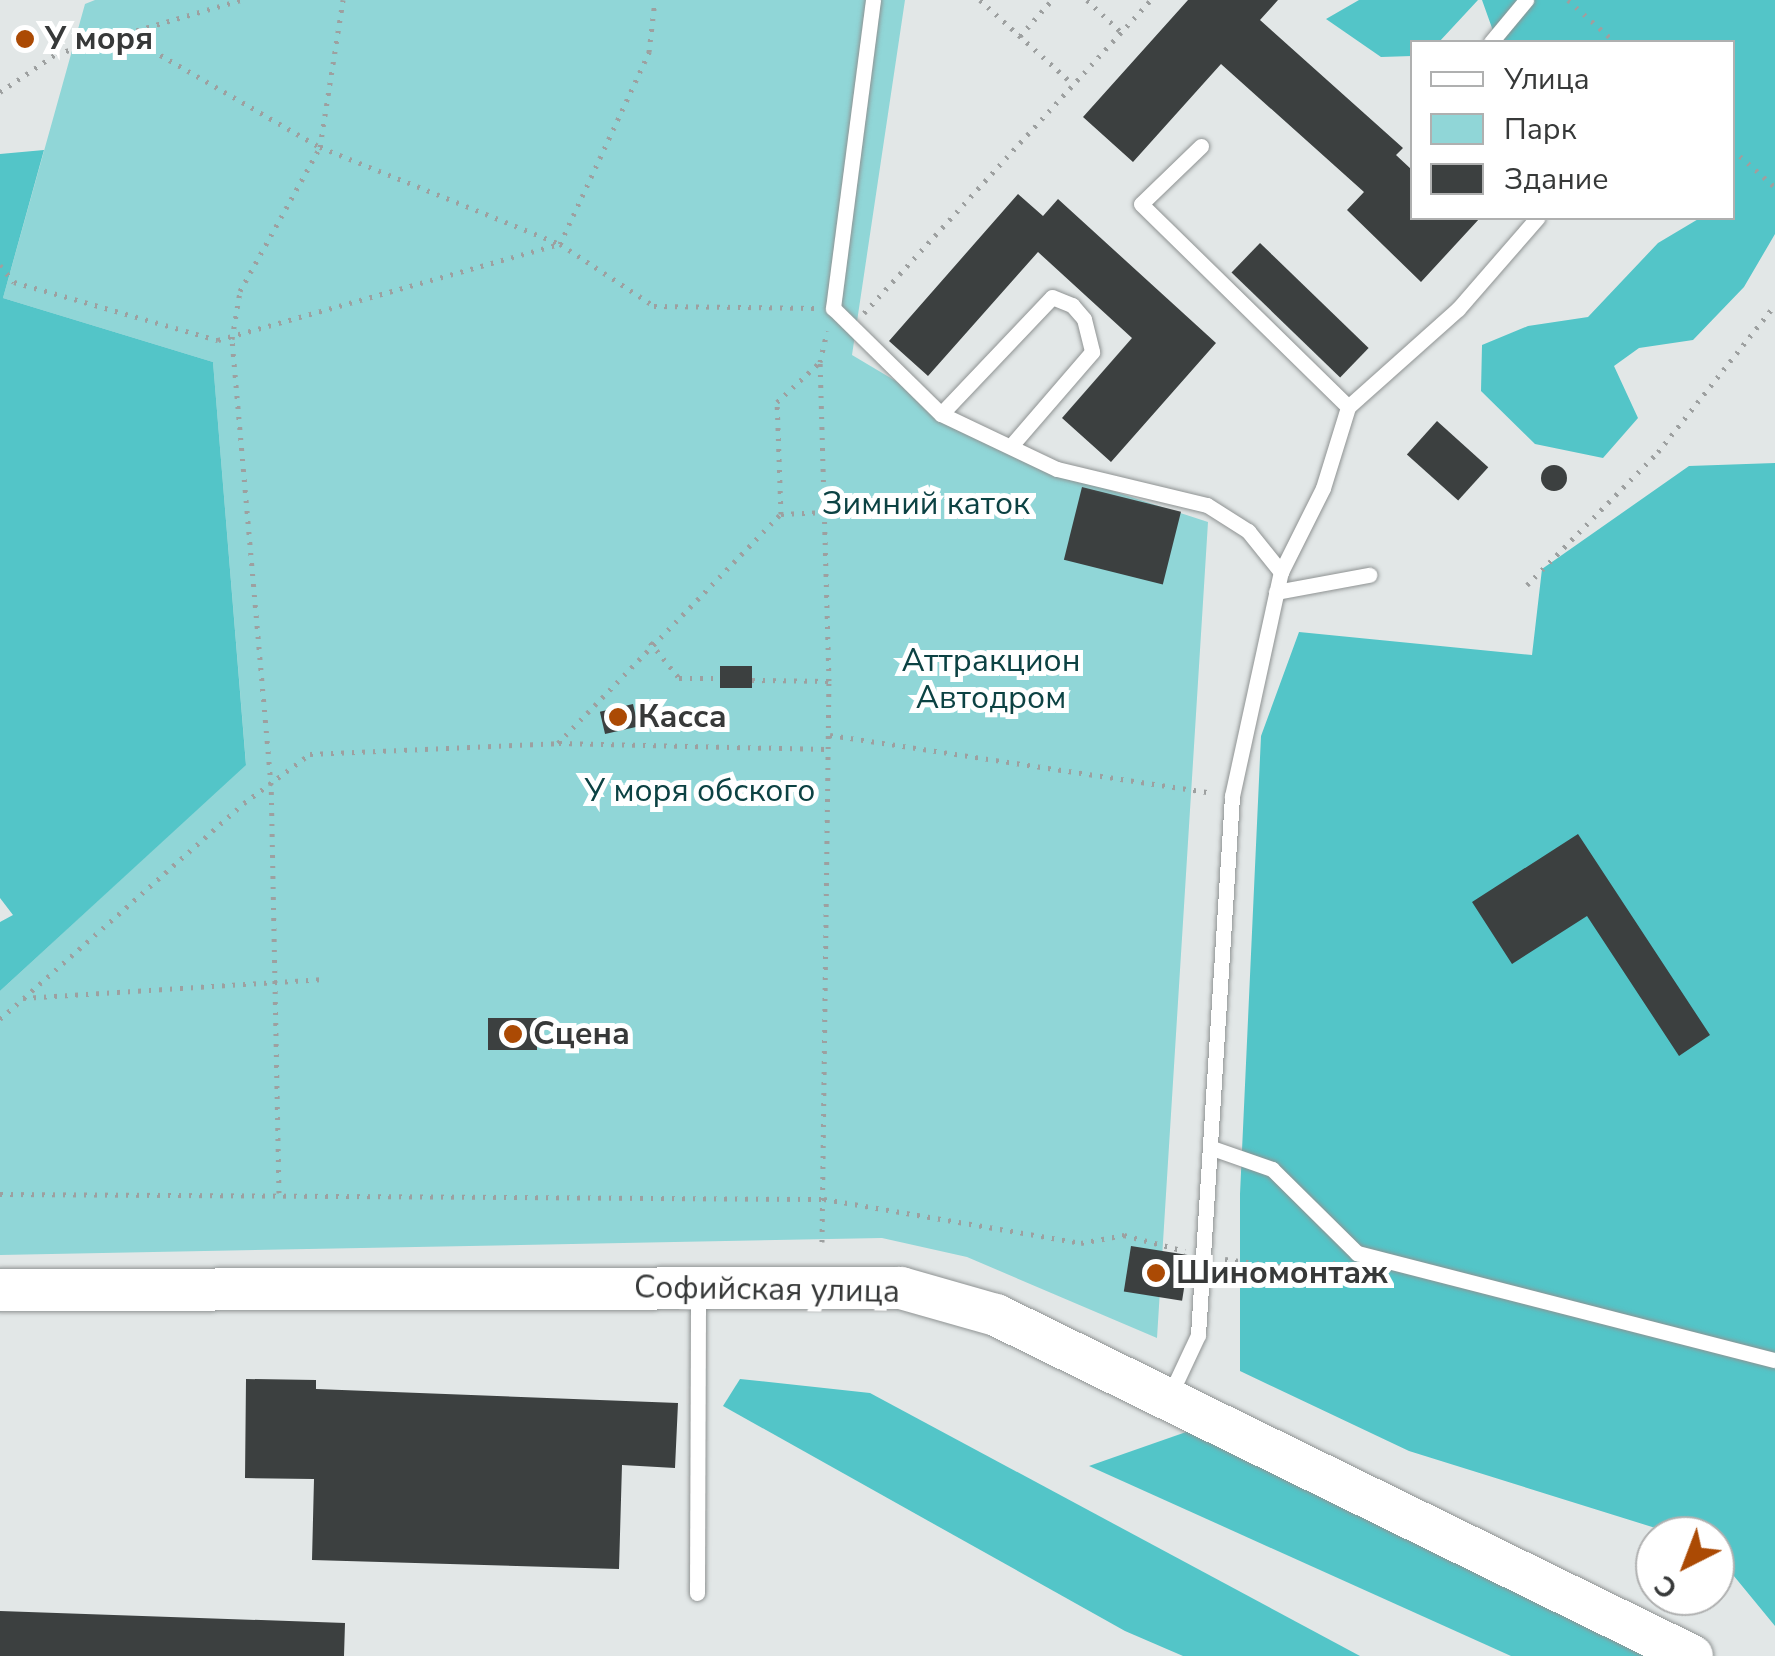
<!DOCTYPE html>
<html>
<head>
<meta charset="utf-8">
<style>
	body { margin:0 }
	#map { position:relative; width:1775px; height:1656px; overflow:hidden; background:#e2e7e7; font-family:"Nunito Sans",sans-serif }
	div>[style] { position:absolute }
	.green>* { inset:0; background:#90d6d7 }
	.forest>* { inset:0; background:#53c5c8 }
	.building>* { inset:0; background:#3c4040; transform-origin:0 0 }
	.round { border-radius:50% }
	.path>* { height:5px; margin-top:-2.5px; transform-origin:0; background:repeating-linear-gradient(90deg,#9da0a0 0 2.5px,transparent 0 10.5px) }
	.roads { filter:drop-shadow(0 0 2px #8f9393) drop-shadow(0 0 2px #8f9393) }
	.lane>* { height:15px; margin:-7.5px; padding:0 7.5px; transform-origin:7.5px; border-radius:7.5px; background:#fff }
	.secondary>* { height:42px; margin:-21px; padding:0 21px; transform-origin:21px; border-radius:21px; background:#fff }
	.dots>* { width:28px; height:28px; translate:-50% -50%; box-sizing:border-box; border:5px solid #fff; border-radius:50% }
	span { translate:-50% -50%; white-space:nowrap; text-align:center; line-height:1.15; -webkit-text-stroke:10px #fff; paint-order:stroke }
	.poi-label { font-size:32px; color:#373939; font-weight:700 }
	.left { translate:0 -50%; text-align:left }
	.park-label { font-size:32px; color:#0c4243 }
	.street-label { font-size:32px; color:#373939 }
	.legend { position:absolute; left:1410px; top:40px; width:325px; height:180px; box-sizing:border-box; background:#fff; border:2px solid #afb0b0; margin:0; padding:12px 18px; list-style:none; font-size:30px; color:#373939 }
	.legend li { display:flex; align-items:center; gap:20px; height:50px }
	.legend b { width:50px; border:2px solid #afb0b0 }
	.north { position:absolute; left:1635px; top:1516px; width:100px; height:100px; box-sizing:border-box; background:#fff; border:2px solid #afb0b0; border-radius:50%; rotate:222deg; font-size:28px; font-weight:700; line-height:40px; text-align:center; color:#373939 }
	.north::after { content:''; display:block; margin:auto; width:35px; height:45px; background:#ab4a04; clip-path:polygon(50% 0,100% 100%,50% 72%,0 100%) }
</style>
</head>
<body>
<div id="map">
	<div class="green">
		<i style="clip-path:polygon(95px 0,905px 0,852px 355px,1042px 468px,1208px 522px,1157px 1338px,967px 1257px,882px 1238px,0 1255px,0 991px,246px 764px,213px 362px,3px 298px,85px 4px)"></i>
	</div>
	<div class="forest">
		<i style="clip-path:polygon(1359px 0,1478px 0,1439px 42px,1412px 42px,1412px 56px,1381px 57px,1326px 19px)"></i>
		<i style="clip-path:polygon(1482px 0,1775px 0,1775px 234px,1744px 287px,1693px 340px,1639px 348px,1614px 366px,1638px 418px,1603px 458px,1535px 444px,1481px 391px,1482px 345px,1528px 326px,1588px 317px,1658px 243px,1700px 218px,1732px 218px,1732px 42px,1497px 42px)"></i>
		<i style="clip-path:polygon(44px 150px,3px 298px,213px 362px,246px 765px,0 991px,0 922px,13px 915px,0 898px,0 154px)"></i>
		<i style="clip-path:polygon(1775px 463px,1775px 1626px,1715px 1553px,1715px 1536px,1681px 1536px,1409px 1451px,1240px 1371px,1240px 1194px,1261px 736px,1299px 632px,1532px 655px,1542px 569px,1689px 466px)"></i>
		<i style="clip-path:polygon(740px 1379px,870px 1393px,1360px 1656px,1183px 1656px,1125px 1631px,723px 1406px)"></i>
		<i style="clip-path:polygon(1189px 1431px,1645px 1656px,1511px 1656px,1089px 1466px)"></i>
	</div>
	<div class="building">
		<i style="clip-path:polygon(1188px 0,1278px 0,1260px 20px,1403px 148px,1396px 155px,1412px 170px,1412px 218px,1480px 218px,1421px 282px,1347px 210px,1364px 192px,1221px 64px,1133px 162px,1083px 117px)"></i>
		<i style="clip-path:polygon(1018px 194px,1043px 216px,1058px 199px,1216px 343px,1111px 462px,1062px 418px,1132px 338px,1038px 252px,928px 376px,889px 341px)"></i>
		<i style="left:1260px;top:243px;width:151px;height:41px;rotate:44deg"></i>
		<i style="left:1437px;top:421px;width:69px;height:45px;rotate:42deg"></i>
		<i class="round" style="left:1541px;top:465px;width:26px;height:26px"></i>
		<i style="left:1082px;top:487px;width:102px;height:75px;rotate:14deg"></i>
		<i style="left:720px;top:666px;width:32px;height:22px"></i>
		<i style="left:633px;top:704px;width:23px;height:34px;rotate:77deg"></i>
		<i style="clip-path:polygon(1578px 834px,1710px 1035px,1679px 1056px,1587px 916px,1512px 964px,1472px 902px)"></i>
		<i style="left:537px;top:1018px;width:32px;height:49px;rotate:90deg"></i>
		<i style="left:1131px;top:1246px;width:59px;height:46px;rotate:9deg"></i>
		<i style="clip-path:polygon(246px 1379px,316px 1380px,316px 1389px,678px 1403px,675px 1468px,622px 1465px,619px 1569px,312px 1560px,314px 1479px,245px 1478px)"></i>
		<i style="clip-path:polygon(0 1611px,345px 1623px,344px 1656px,0 1656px)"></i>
	</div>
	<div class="path">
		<i style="left:980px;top:0;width:125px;rotate:42.1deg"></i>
		<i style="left:1087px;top:0;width:47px;rotate:43.3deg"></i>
		<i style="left:1568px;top:0;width:63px;rotate:41.8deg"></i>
		<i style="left:124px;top:34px;width:226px;rotate:30deg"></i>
		<i style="left:320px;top:147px;width:259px;rotate:22deg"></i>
		<i style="left:560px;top:244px;width:113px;rotate:33.4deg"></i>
		<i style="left:654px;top:306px;width:161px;rotate:0.7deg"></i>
		<i style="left:1020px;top:36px;width:48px;rotate:-48.4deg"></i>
		<i style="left:0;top:92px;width:68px;rotate:-34.2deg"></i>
		<i style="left:56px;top:54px;width:193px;rotate:-16.3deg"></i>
		<i style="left:1732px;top:149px;width:57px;rotate:41.5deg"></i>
		<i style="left:0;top:265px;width:22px;rotate:51deg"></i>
		<i style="left:14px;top:282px;width:212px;rotate:15.9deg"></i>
		<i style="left:218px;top:340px;width:355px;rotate:-15.7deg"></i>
		<i style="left:560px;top:244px;width:212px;rotate:-65.1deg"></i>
		<i style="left:649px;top:52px;width:52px;rotate:-83.4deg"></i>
		<i style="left:864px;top:313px;width:425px;rotate:-47.5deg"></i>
		<i style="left:781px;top:514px;width:112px;rotate:-92deg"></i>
		<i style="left:777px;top:402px;width:59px;rotate:-42.9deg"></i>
		<i style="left:1527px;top:585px;width:187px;rotate:-45.4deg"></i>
		<i style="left:1658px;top:452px;width:188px;rotate:-51.5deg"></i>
		<i style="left:650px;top:642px;width:46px;rotate:51.1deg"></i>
		<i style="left:679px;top:678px;width:41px"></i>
		<i style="left:752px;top:680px;width:77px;rotate:0.7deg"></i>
		<i style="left:830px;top:735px;width:388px;rotate:8.6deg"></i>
		<i style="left:559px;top:743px;width:267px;rotate:1.3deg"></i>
		<i style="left:23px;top:998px;width:302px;rotate:-3.6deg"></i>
		<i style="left:0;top:1019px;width:326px;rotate:-41.5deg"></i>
		<i style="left:244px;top:803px;width:82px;rotate:-36.6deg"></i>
		<i style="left:310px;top:754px;width:248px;rotate:-2.5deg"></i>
		<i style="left:558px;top:743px;width:320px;rotate:-45.8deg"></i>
		<i style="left:781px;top:514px;width:46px;rotate:-2.5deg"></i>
		<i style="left:279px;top:1193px;width:408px;rotate:-91.1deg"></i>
		<i style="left:271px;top:785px;width:448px;rotate:-95deg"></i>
		<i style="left:232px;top:339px;width:49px;rotate:-80.5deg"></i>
		<i style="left:240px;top:291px;width:165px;rotate:-60.9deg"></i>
		<i style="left:320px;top:147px;width:149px;rotate:-81.1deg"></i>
		<i style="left:0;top:1194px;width:824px;rotate:0.35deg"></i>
		<i style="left:824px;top:1199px;width:261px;rotate:9.7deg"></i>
		<i style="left:1081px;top:1243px;width:44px;rotate:-10.5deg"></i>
		<i style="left:1124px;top:1235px;width:63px;rotate:14.7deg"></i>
		<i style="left:822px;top:1242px;width:561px;rotate:-89.29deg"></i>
		<i style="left:829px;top:681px;width:319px;rotate:-91.6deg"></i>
		<i style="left:820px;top:362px;width:32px;rotate:-77deg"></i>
		<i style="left:1225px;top:1259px;width:90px;rotate:7.7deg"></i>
		<i style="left:1314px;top:1271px;width:25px;rotate:-21deg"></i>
	</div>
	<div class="roads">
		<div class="lane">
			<i style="left:873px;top:0;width:311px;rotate:97.4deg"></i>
			<i style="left:833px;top:308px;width:151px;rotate:44.5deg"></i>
			<i style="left:941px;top:414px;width:128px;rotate:25.4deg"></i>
			<i style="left:1057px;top:469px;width:154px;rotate:13.5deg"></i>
			<i style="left:1207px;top:505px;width:49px;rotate:32.4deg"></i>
			<i style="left:1248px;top:531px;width:53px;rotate:51.2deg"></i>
			<i style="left:1491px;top:42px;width:55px;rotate:-50.2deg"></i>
			<i style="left:1201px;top:146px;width:83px;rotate:136deg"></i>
			<i style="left:1141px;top:204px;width:290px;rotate:44.4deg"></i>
			<i style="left:941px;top:414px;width:161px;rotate:-46.5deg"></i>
			<i style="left:1052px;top:297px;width:22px;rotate:22deg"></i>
			<i style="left:1072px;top:305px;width:18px;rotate:49deg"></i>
			<i style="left:1084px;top:319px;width:34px;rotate:76deg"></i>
			<i style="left:1092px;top:352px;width:124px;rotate:130.8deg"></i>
			<i style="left:1276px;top:592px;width:95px;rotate:-10.4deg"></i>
			<i style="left:1212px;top:1148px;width:64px;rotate:19.3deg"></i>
			<i style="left:1272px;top:1169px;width:120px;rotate:44.7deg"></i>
			<i style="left:1357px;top:1253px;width:431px;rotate:14.4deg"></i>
			<i style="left:1169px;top:1397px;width:68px;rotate:-64.9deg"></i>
			<i style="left:1198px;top:1335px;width:540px;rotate:-86.39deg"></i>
			<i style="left:1232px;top:796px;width:229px;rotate:-77.7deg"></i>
			<i style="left:1281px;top:572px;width:94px;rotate:-63.4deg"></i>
			<i style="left:1323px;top:488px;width:85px;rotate:-72.8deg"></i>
			<i style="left:1348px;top:407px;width:147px;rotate:-41.7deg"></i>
			<i style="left:1458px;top:309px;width:121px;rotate:-49deg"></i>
			<i style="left:697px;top:1593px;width:301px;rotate:-89.8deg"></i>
		</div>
		<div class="secondary">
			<i style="left:0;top:1290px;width:901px;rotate:-0.13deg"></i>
			<i style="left:901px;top:1288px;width:99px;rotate:15.9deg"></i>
			<i style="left:996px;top:1315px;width:775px;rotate:26.1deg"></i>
		</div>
	</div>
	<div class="dots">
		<i style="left:25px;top:39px;background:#ab4a04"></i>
		<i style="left:618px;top:717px;background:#ab4a04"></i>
		<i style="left:513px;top:1034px;background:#ab4a04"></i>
		<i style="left:1156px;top:1273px;background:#ab4a04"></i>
	</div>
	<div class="poi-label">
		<span class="left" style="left:45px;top:39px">У моря</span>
		<span class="left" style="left:638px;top:717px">Касса</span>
		<span class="left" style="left:533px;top:1034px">Сцена</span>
		<span class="left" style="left:1176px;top:1273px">Шиномонтаж</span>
	</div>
	<div class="park-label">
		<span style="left:926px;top:504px">Зимний каток</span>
		<span style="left:991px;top:680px">Аттракцион<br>Автодром</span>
		<span style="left:700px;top:791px">У моря обского</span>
	</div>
	<div class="street-label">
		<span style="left:767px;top:1290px;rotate:1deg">Софийская улица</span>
	</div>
	<ul class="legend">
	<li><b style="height:12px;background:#fff"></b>Улица</li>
	<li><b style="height:28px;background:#90d6d7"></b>Парк</li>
	<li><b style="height:28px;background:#3c4040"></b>Здание</li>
	</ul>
	<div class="north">С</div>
</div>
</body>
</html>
